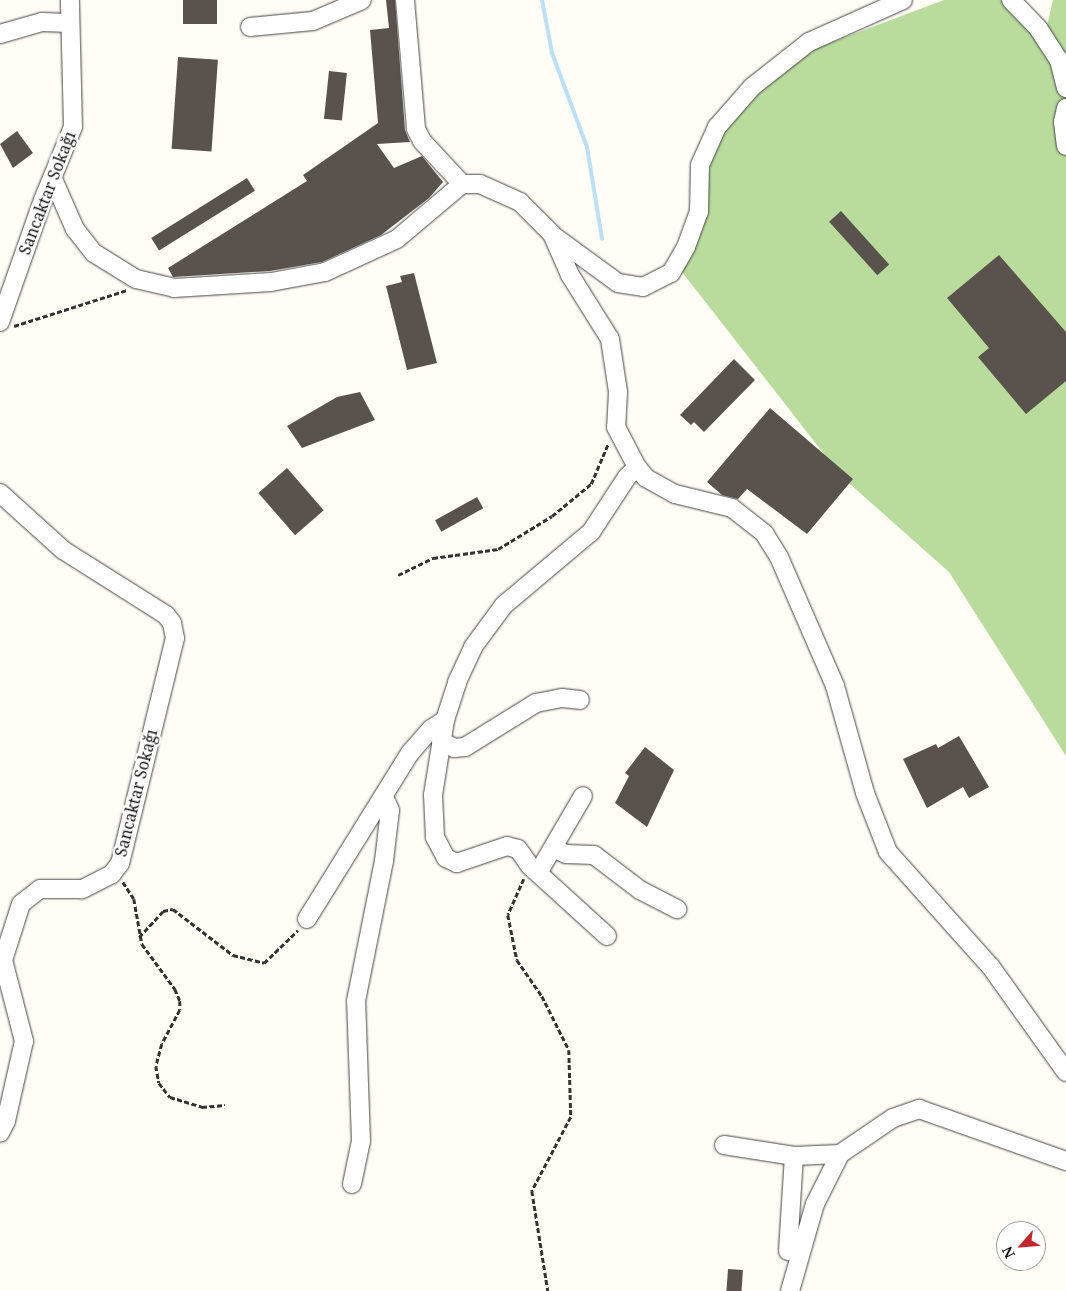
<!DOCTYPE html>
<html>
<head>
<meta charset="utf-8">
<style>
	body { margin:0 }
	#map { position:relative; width:1066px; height:1291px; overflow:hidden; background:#fffdf5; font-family:"Noto Serif",serif }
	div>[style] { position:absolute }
	.forest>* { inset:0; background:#b9dc9c }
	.stream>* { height:4px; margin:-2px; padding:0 2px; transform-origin:2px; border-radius:2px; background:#b9e0f7 }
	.building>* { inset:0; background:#5a524d; transform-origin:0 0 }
	.path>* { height:2.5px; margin-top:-1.25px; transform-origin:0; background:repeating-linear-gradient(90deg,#333 0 5px,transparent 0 7.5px) }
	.roads { filter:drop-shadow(0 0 1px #444) drop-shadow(0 0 1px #444) }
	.minor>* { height:18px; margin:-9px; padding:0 9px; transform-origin:9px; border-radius:9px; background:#fff }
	span { translate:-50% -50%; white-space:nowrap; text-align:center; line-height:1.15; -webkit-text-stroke:5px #fff; paint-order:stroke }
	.street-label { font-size:16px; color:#111 }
	.north { position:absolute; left:996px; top:1221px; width:50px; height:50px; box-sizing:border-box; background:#fff; border:1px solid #a0a0a0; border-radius:50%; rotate:243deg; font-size:14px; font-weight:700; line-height:20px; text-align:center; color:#111 }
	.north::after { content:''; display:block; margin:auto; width:18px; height:22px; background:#c4262e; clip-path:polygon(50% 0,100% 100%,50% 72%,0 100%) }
</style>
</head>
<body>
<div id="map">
	<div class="forest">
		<i style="clip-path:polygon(944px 0,1003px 0,1043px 43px,1053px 0,1066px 0,1066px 756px,949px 572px,842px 477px,682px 272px,713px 128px,811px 50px)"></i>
	</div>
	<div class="stream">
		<i style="left:542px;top:0;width:54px;rotate:79.3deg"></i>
		<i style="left:552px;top:53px;width:100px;rotate:69.6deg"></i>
		<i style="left:587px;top:147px;width:93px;rotate:80.7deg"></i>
	</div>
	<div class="building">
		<i style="left:183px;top:0;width:34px;height:24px"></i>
		<i style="clip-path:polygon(386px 0,395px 0,405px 130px,410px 142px,377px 144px,394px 168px,422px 156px,443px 182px,429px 198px,381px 235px,322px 262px,270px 271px,173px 277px,168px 268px,307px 181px,303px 175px,378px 123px,370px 30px,389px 28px)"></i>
		<i style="left:178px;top:57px;width:40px;height:92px;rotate:4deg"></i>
		<i style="left:329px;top:71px;width:18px;height:48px;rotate:6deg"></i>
		<i style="clip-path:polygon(17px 131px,33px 153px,13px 168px,0 144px)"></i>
		<i style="left:247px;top:178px;width:15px;height:113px;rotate:58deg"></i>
		<i style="left:841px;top:211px;width:72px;height:16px;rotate:48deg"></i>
		<i style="clip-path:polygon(999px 255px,1066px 332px,1066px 381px,1026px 414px,978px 357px,989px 348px,947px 298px)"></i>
		<i style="clip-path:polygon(414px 273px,437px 363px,407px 370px,386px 286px,402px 282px,400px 276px)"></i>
		<i style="clip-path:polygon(734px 359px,755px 380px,704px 432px,694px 422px,691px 425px,680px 415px)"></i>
		<i style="clip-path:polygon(360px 392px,375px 420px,302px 448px,287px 426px,337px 397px)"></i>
		<i style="clip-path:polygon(770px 408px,853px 479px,807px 534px,747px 489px,738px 499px,722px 495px,707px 482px)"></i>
		<i style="left:287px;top:468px;width:56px;height:38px;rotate:49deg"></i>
		<i style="left:477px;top:497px;width:13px;height:48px;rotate:61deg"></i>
		<i style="clip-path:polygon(959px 736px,989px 787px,969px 798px,963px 787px,927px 808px,903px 759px,936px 744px,938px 748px)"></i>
		<i style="clip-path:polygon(645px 747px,674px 770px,647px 827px,615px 803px,629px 776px,625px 773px)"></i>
		<i style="left:728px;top:1269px;width:15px;height:22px;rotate:4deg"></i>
	</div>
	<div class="path">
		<i style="left:14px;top:326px;width:119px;rotate:-17.7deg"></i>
		<i style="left:398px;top:575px;width:39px;rotate:-26deg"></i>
		<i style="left:433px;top:558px;width:66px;rotate:-7.9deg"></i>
		<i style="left:498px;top:549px;width:63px;rotate:-31.4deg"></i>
		<i style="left:552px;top:516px;width:50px;rotate:-39.4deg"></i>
		<i style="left:591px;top:484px;width:43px;rotate:-67deg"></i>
		<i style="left:524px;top:879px;width:39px;rotate:114deg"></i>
		<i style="left:508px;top:915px;width:46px;rotate:78.7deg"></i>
		<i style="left:517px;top:960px;width:44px;rotate:55.2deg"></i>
		<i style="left:542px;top:996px;width:60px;rotate:63.4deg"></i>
		<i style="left:569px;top:1050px;width:67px;rotate:88.3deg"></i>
		<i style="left:571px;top:1117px;width:84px;rotate:117.8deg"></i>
		<i style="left:532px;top:1191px;width:101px;rotate:80.9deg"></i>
		<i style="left:123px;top:882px;width:20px;rotate:57deg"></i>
		<i style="left:134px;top:899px;width:46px;rotate:79.9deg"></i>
		<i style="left:142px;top:944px;width:56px;rotate:53.7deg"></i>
		<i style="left:175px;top:989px;width:13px;rotate:67deg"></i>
		<i style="left:180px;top:1001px;width:9px;rotate:90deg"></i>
		<i style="left:180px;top:1010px;width:38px;rotate:118deg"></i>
		<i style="left:162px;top:1044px;width:23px;rotate:105deg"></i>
		<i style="left:156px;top:1066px;width:17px;rotate:80deg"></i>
		<i style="left:159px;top:1083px;width:18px;rotate:52deg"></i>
		<i style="left:170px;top:1097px;width:34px;rotate:17deg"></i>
		<i style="left:202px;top:1107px;width:23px;rotate:-5deg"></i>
		<i style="left:139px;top:937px;width:35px;rotate:-47deg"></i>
		<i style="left:163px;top:911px;width:10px;rotate:-11deg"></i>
		<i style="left:173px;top:909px;width:76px;rotate:37.5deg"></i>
		<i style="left:233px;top:955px;width:32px;rotate:14deg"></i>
		<i style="left:264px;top:963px;width:47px;rotate:-44.1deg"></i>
	</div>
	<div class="roads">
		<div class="minor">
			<i style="left:405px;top:0;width:129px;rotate:85.1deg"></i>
			<i style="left:416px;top:129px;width:13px;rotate:63deg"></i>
			<i style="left:422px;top:141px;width:59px;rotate:47.1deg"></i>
			<i style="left:1011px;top:0;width:39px;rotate:46deg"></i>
			<i style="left:1038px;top:28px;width:38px;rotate:57deg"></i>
			<i style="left:1059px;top:60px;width:29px;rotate:76deg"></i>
			<i style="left:250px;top:27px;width:63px;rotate:-5.4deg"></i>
			<i style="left:313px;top:21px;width:53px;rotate:-23.2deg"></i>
			<i style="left:0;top:34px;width:44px;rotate:-15.9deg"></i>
			<i style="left:42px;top:22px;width:27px;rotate:2deg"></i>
			<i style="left:1066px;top:108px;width:14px;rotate:102deg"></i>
			<i style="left:1063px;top:122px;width:24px;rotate:83deg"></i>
			<i style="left:53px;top:179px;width:55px;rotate:66.3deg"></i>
			<i style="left:75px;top:229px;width:31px;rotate:52deg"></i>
			<i style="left:94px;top:253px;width:49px;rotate:31.8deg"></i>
			<i style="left:136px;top:279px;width:39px;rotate:13deg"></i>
			<i style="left:174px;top:288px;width:97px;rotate:-3.5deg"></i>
			<i style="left:271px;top:282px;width:55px;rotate:-10.5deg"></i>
			<i style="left:325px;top:272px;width:79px;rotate:-24.6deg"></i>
			<i style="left:397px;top:239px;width:85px;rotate:-40.2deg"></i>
			<i style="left:462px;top:184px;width:18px"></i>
			<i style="left:480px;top:184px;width:44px;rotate:24.2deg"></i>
			<i style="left:520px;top:202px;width:45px;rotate:45deg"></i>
			<i style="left:552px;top:234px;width:45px;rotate:66.3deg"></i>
			<i style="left:570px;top:275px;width:75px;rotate:58deg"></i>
			<i style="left:610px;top:339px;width:54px;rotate:81.4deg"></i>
			<i style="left:618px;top:392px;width:35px;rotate:93deg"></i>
			<i style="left:616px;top:427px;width:45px;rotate:62.3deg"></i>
			<i style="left:637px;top:467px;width:14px;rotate:51deg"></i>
			<i style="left:646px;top:478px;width:33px;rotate:29deg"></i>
			<i style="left:675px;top:494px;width:59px;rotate:13.8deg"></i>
			<i style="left:732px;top:508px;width:41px;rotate:38deg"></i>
			<i style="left:764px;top:533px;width:28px;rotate:58deg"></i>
			<i style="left:779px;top:557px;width:141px;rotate:66.5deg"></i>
			<i style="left:835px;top:686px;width:111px;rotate:74.3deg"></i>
			<i style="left:865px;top:793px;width:63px;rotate:68.7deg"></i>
			<i style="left:888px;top:852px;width:154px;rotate:48.2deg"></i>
			<i style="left:991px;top:967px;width:129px;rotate:54.5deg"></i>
			<i style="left:555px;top:237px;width:78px;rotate:36.1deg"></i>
			<i style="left:618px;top:283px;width:25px;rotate:9deg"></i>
			<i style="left:643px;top:287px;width:31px;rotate:-27deg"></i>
			<i style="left:671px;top:273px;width:30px;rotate:-60deg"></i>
			<i style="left:686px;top:247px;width:37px;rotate:-70deg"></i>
			<i style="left:699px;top:212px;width:47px;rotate:-88.8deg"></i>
			<i style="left:700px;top:165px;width:42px;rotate:-65.9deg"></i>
			<i style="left:717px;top:127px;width:53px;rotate:-48.8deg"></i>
			<i style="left:752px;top:87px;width:73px;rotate:-38.3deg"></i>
			<i style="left:809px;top:42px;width:103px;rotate:-24.1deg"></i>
			<i style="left:0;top:322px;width:129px;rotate:-70.6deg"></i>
			<i style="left:43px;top:200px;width:79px;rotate:-67.7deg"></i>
			<i style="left:73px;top:127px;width:127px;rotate:-91.4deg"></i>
			<i style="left:0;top:493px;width:85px;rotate:42.1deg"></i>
			<i style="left:63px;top:550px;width:122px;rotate:32.3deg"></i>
			<i style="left:166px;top:615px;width:10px;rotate:53deg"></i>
			<i style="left:172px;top:623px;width:15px;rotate:79deg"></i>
			<i style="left:175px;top:638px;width:232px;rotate:103.7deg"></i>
			<i style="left:120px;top:863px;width:14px;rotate:126deg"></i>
			<i style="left:112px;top:874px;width:34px;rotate:153deg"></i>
			<i style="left:82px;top:889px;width:42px;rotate:180deg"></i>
			<i style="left:40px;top:889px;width:24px;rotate:142deg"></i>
			<i style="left:21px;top:904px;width:59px;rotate:107.8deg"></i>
			<i style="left:3px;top:960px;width:84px;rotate:75.5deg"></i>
			<i style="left:24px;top:1041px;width:82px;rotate:102.7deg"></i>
			<i style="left:6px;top:1121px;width:13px;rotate:117deg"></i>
			<i style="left:441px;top:741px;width:15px;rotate:28deg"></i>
			<i style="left:454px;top:748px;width:11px;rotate:-5deg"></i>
			<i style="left:465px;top:747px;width:84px;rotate:-31.8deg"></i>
			<i style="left:536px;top:703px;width:26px;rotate:-11deg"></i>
			<i style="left:562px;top:698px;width:18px;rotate:6deg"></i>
			<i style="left:553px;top:848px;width:14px;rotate:25deg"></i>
			<i style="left:566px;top:854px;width:28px;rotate:2deg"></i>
			<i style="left:594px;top:855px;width:58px;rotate:37.3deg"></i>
			<i style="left:640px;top:890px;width:42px;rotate:27.2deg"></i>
			<i style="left:538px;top:873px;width:89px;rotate:-59.7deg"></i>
			<i style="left:307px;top:919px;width:195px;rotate:-58.2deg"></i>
			<i style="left:410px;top:753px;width:32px;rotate:-49deg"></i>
			<i style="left:431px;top:729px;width:17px;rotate:-33deg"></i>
			<i style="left:607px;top:936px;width:104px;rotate:-137.7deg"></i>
			<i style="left:530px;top:866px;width:21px;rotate:-125deg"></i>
			<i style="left:518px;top:849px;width:11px;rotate:-165deg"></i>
			<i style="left:507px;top:846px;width:53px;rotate:161.2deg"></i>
			<i style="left:457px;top:863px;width:12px;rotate:-156deg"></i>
			<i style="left:446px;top:858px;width:24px;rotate:-118deg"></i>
			<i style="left:435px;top:837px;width:42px;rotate:-92.7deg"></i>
			<i style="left:433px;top:795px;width:76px;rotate:-80.9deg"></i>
			<i style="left:445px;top:720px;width:40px;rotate:-72deg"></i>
			<i style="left:457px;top:682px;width:38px;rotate:-65deg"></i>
			<i style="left:473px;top:647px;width:52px;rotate:-53.6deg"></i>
			<i style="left:504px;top:605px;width:114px;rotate:-40deg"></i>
			<i style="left:591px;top:532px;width:66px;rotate:-56.8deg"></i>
			<i style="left:627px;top:477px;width:14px;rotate:-45deg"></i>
			<i style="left:724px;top:1145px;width:71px;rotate:8.9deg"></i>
			<i style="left:794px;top:1156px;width:46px;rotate:-2.5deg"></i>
			<i style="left:840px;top:1154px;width:64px;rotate:-34.2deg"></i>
			<i style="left:893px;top:1118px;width:28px;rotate:-19deg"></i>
			<i style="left:919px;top:1109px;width:156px;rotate:19.5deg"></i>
			<i style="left:352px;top:1184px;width:44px;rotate:-78.2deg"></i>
			<i style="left:361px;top:1141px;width:140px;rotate:-92deg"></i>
			<i style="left:356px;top:1001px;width:143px;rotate:-78.7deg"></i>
			<i style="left:384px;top:861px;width:51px;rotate:-83.3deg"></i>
			<i style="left:390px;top:810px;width:14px;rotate:-115deg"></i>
			<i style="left:788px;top:1251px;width:95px;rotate:-86.4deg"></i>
			<i style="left:790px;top:1291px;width:91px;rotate:-74deg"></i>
			<i style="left:815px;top:1204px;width:56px;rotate:-63.4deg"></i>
		</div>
	</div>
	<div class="street-label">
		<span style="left:47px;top:193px;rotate:-69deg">Sancaktar Sokağı</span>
		<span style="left:136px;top:793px;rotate:-76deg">Sancaktar Sokağı</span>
	</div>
	<div class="north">N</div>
</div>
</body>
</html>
